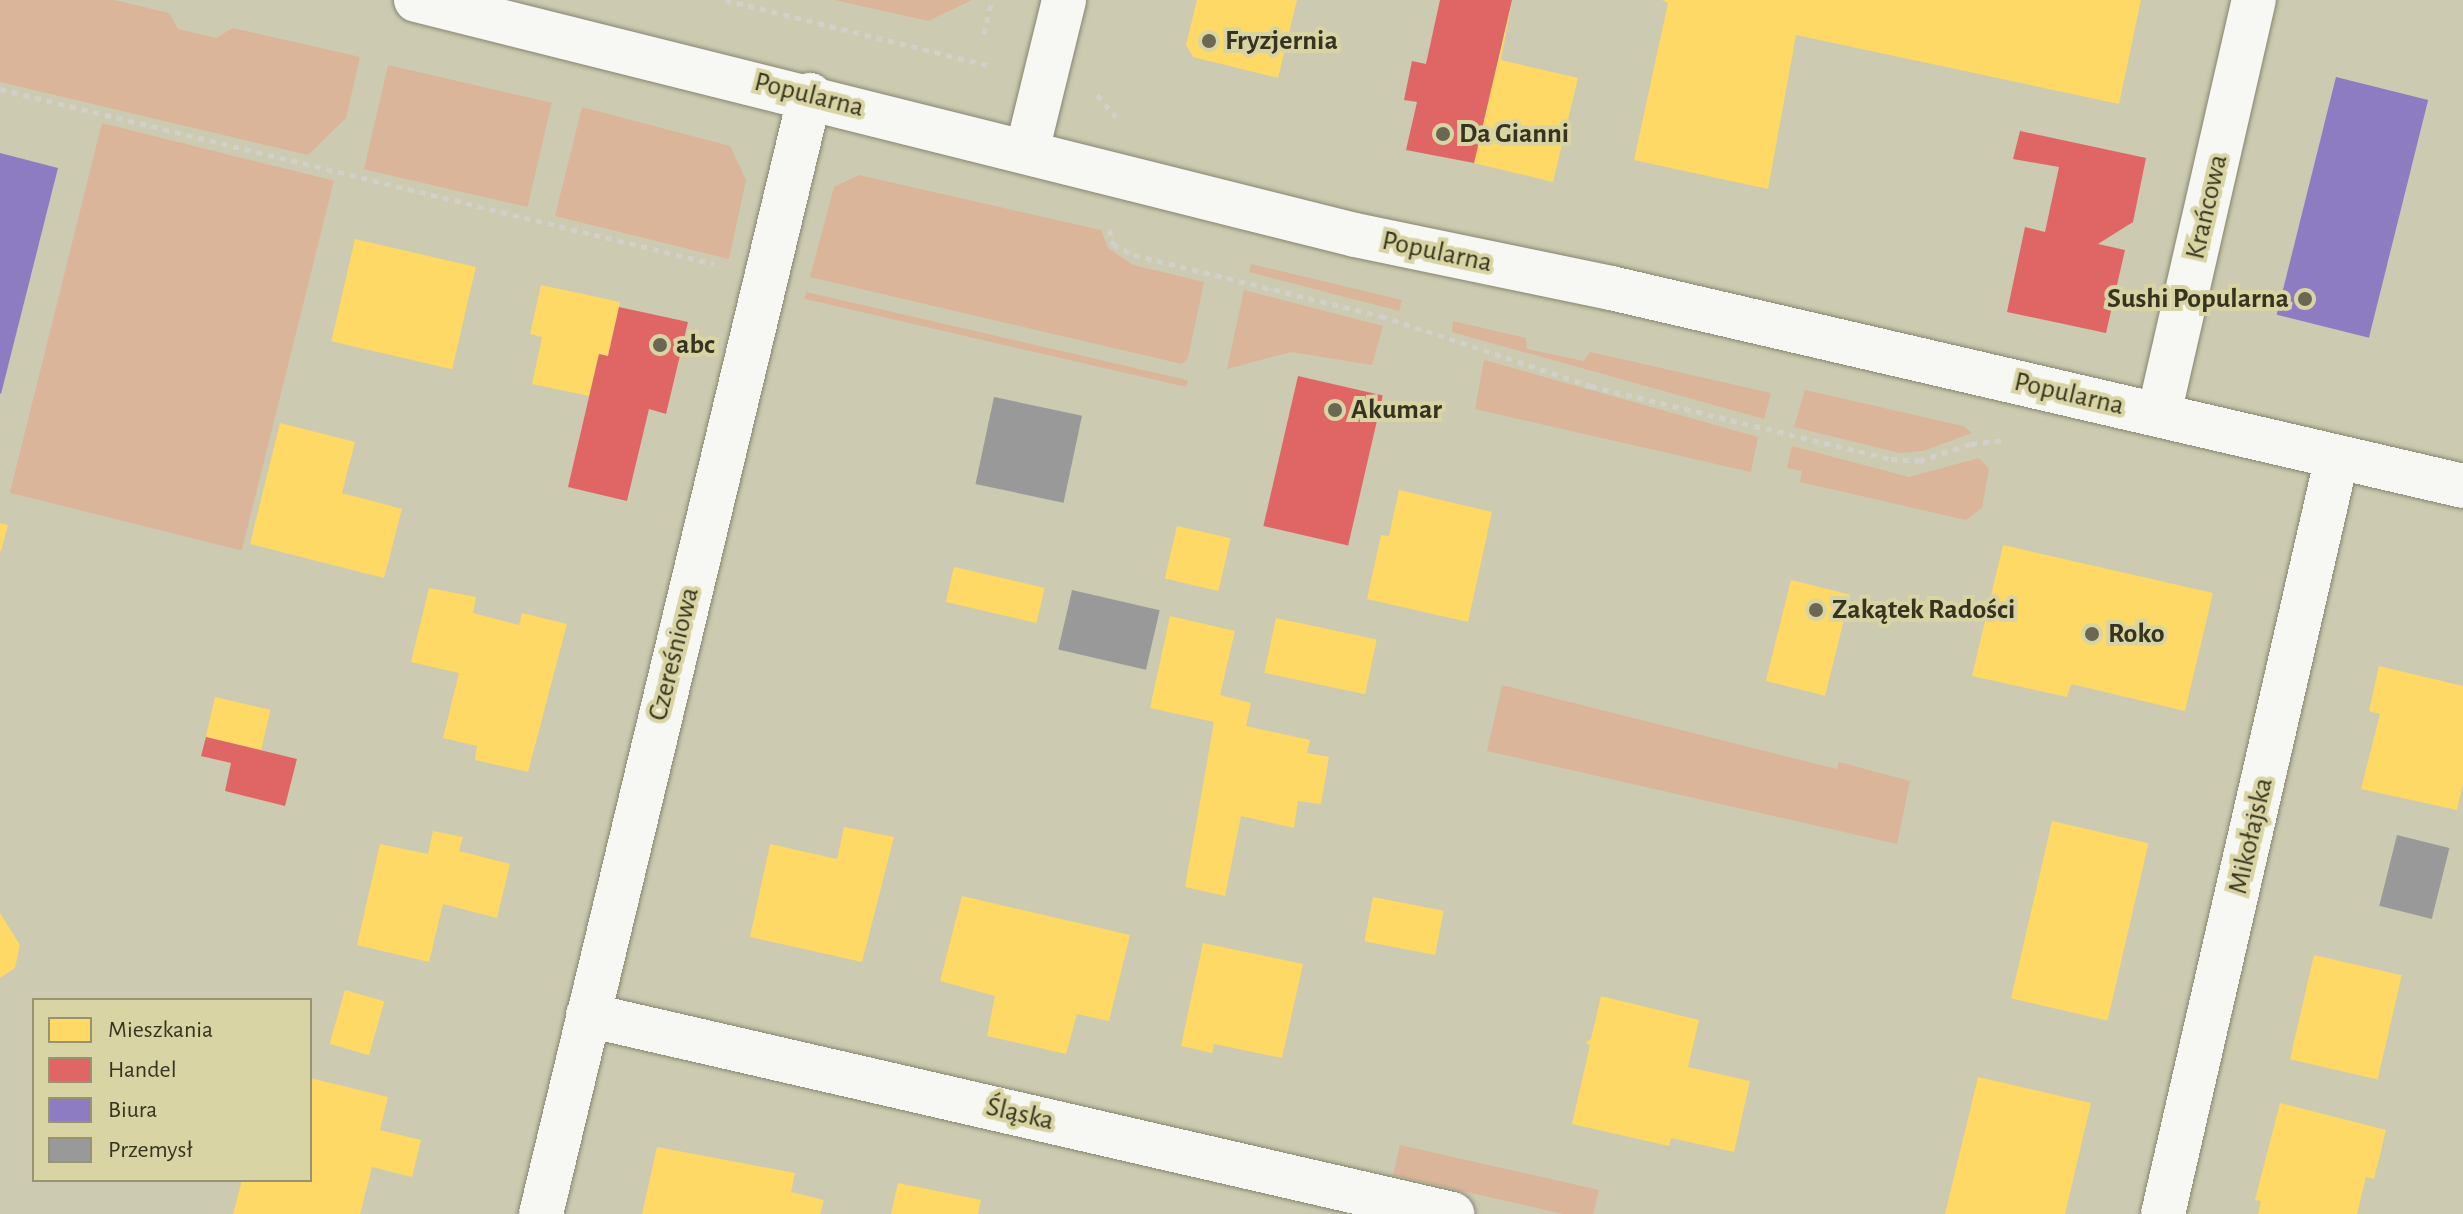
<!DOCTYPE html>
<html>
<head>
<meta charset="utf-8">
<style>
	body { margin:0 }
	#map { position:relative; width:2463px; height:1214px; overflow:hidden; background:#cccab0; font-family:"Alegreya Sans",sans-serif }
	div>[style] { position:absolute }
	.green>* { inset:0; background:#dbb59a; transform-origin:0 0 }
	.homes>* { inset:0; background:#ffd966; transform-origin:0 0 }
	.shops>* { inset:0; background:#e06666; transform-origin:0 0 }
	.offices>* { inset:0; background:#8e7cc3; transform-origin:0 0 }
	.industry>* { inset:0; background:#999; transform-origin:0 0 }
	.path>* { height:5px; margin-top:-2.5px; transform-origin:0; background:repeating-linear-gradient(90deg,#d1d1c9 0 6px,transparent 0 12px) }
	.roads { filter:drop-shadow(0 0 2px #878570) drop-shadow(0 0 2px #878570) }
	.minor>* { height:44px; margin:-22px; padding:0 22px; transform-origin:22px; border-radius:22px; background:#f7f7f3 }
	.dots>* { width:22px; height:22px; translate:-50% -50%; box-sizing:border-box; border:4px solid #d9d4a3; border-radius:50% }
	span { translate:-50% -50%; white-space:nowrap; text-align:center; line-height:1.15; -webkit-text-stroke:8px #d9d4a3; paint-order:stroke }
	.poi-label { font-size:28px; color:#363420; font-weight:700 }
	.left { translate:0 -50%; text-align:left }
	.right { translate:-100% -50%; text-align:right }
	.street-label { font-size:28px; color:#363420 }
	.legend { position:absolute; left:32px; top:998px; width:280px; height:184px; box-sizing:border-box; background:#d9d4a3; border:2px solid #98946f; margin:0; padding:10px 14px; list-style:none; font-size:24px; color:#363420 }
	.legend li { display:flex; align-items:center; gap:16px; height:40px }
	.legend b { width:40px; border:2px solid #98946f }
</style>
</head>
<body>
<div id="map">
	<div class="green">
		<i style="clip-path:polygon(0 0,114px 0,169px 13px,178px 29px,216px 38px,233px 28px,360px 57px,346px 118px,308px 155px,0 82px)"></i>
		<i style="clip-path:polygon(835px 0,972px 0,928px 21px)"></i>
		<i style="left:388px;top:65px;width:168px;height:107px;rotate:13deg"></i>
		<i style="clip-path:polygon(582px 107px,730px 146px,746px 180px,729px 259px,555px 216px)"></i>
		<i style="left:102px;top:123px;width:239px;height:381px;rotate:14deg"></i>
		<i style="clip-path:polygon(859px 175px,1101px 230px,1108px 248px,1133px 265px,1204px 282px,1188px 358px,1182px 364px,810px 277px,834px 187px)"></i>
		<i style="clip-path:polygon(1251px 264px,1402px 300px,1399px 311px,1249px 272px)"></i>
		<i style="clip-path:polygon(1244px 290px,1383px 326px,1372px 365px,1291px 352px,1227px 369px)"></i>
		<i style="left:806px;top:292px;width:392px;height:7px;rotate:13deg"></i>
		<i style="clip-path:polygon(1453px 321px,1526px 338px,1527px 349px,1584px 361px,1590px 352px,1771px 393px,1764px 419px,1452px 332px)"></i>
		<i style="clip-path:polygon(1484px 360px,1758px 437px,1751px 472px,1475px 409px)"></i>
		<i style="clip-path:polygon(1805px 390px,1963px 426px,1972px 433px,1923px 451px,1900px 453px,1794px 427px)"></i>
		<i style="clip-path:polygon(1792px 446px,1909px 477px,1979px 458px,1989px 469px,1982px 508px,1966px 520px,1800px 482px,1802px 471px,1787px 468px)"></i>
		<i style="clip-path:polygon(1502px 685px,1837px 769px,1839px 762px,1910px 781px,1897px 844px,1487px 751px)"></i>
		<i style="clip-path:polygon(1400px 1145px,1599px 1190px,1593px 1214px,1563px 1214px,1393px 1175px)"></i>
	</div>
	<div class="homes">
		<i style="clip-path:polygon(1197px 0,1297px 0,1278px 78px,1193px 57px,1186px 45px)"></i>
		<i style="clip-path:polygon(1512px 0,1501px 60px,1578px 78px,1553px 182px,1474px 163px)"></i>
		<i style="clip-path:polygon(1662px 0,2141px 0,2119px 104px,1796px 35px,1768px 189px,1634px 160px,1668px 3px)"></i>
		<i style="left:355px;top:239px;width:124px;height:105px;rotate:13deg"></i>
		<i style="clip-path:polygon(541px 285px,620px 302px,608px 356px,599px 354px,589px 396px,532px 384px,542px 337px,530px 334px)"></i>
		<i style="clip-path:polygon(280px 423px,355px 442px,342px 493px,402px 509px,384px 578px,250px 544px)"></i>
		<i style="clip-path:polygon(1399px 490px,1492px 512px,1468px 622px,1367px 599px,1381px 535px,1389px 536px)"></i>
		<i style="clip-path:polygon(0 523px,8px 525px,1px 551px,0 551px)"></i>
		<i style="left:1177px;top:526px;width:55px;height:54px;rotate:13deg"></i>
		<i style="clip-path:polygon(2003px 545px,2213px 593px,2185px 711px,2071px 684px,2067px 697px,1972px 676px)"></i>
		<i style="left:954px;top:567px;width:93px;height:36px;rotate:13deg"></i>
		<i style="left:1791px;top:580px;width:61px;height:104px;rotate:14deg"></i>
		<i style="clip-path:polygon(429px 588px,476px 597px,473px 613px,519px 625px,522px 613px,567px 624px,528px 772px,475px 760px,477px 746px,443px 738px,459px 673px,411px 662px)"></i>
		<i style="clip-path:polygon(1170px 616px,1235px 631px,1220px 695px,1251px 703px,1246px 726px,1310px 740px,1307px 753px,1329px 757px,1321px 804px,1298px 801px,1294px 828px,1241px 816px,1225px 896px,1185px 887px,1214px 722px,1150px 708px)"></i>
		<i style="left:1276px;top:618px;width:103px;height:56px;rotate:12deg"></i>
		<i style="clip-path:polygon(2379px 666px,2463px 686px,2463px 783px,2457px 810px,2361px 789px,2380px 714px,2369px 711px)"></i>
		<i style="left:215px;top:697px;width:57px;height:41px;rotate:13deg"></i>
		<i style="left:2052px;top:821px;width:99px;height:182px;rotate:13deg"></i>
		<i style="clip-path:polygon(844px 827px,894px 837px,862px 962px,750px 937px,770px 844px,837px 859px)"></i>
		<i style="clip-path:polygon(433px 831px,463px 837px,459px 851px,510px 864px,497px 918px,443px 904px,429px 962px,357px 945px,380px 844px,428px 854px)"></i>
		<i style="clip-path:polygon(962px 896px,1130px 935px,1109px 1021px,1077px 1014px,1066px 1054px,987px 1036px,995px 996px,940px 981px)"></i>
		<i style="left:1373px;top:897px;width:72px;height:45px;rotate:11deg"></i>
		<i style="clip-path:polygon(0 913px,20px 945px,15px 968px,0 978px)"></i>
		<i style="clip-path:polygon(1203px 943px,1303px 964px,1282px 1058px,1214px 1044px,1212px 1053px,1181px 1046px)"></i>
		<i style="left:2314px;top:955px;width:90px;height:107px;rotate:13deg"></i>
		<i style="left:345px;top:990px;width:41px;height:56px;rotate:16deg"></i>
		<i style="clip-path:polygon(1601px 996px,1699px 1020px,1688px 1067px,1750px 1081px,1734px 1152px,1671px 1138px,1669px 1146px,1572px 1124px,1590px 1045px,1585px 1043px,1591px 1039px)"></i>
		<i style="clip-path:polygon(1978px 1077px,2091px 1103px,2065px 1214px,1945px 1214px)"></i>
		<i style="clip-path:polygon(310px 1078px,388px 1097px,380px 1130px,421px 1140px,412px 1177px,372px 1167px,360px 1214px,233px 1214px,242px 1180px,310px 1180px)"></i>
		<i style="clip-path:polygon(2280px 1103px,2386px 1130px,2374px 1179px,2366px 1177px,2357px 1214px,2258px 1214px,2261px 1201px,2255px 1200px)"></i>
		<i style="clip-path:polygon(657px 1147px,795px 1173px,791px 1192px,824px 1200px,820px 1214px,642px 1214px)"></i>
		<i style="clip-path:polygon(898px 1183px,981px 1200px,978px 1214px,891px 1214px)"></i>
	</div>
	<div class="shops">
		<i style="clip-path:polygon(1440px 0,1512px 0,1474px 163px,1406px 150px,1417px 102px,1404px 100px,1412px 61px,1426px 64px)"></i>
		<i style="clip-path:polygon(2020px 131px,2146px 158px,2133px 222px,2098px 244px,2125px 250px,2106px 333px,2007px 312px,2025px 227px,2045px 232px,2059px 167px,2013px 159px)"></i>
		<i style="clip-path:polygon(619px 307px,688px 322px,666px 414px,649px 409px,627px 501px,568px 487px,599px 354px,608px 356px)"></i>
		<i style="left:1298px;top:376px;width:87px;height:154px;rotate:13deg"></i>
		<i style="clip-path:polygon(206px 737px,297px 759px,285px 806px,225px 791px,231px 763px,201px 756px)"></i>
	</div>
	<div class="offices">
		<i style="left:2336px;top:77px;width:95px;height:245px;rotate:14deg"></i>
		<i style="clip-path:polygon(0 153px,58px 168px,1px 394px,0 393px)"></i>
	</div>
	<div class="industry">
		<i style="left:994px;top:397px;width:90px;height:89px;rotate:12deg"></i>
		<i style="left:1072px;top:590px;width:90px;height:61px;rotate:13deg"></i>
		<i style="left:2397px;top:835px;width:54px;height:73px;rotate:14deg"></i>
	</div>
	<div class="path">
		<i style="left:725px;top:0;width:274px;rotate:13.9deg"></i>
		<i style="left:984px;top:34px;width:35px;rotate:-77deg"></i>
		<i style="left:0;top:89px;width:735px;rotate:13.77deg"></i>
		<i style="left:1097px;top:95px;width:29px;rotate:49deg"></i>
		<i style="left:1109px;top:229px;width:16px;rotate:75deg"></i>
		<i style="left:1113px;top:244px;width:24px;rotate:28deg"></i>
		<i style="left:1134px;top:255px;width:254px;rotate:13.9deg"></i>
		<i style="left:1381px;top:316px;width:221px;rotate:18.4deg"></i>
		<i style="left:1591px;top:386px;width:309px;rotate:13.7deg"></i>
		<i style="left:1891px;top:459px;width:28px;rotate:4deg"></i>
		<i style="left:1919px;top:461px;width:55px;rotate:-18.1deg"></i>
		<i style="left:1971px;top:444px;width:34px;rotate:-7deg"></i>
	</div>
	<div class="roads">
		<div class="minor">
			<i style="left:416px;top:0;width:968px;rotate:14.05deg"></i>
			<i style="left:1355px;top:235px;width:261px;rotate:11.7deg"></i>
			<i style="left:1611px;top:288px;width:875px;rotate:13.08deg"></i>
			<i style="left:1027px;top:151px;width:155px;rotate:-76.2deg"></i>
			<i style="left:2159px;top:414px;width:425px;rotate:-77.1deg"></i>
			<i style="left:588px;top:1015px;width:887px;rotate:12.97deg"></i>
			<i style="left:541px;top:1214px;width:1151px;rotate:-76.48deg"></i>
			<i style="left:2163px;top:1214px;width:777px;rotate:-77.06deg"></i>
		</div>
	</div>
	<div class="dots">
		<i style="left:1209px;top:41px;background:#6a6852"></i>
		<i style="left:1443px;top:134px;background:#6a6852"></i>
		<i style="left:2305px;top:299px;background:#6a6852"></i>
		<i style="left:660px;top:345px;background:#6a6852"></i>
		<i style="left:1335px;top:410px;background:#6a6852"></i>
		<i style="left:1816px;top:610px;background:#6a6852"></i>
		<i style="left:2092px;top:634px;background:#6a6852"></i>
	</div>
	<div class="poi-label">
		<span class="left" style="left:1225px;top:41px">Fryzjernia</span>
		<span class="left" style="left:1459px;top:134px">Da Gianni</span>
		<span class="right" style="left:2289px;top:299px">Sushi Popularna</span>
		<span class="left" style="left:676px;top:345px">abc</span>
		<span class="left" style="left:1351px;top:410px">Akumar</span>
		<span class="left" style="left:1832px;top:610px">Zakątek Radości</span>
		<span class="left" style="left:2108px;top:634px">Roko</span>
	</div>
	<div class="street-label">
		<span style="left:809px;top:95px;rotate:14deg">Popularna</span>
		<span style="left:2207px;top:207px;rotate:-77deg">Krańcowa</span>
		<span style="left:1437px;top:252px;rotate:12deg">Popularna</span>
		<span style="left:2069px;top:394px;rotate:13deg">Popularna</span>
		<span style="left:674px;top:654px;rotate:-76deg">Czereśniowa</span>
		<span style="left:2251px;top:836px;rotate:-77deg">Mikołajska</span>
		<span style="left:1020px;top:1114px;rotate:13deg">Śląska</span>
	</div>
	<ul class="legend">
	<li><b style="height:22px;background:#ffd966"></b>Mieszkania</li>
	<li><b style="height:22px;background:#e06666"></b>Handel</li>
	<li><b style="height:22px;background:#8e7cc3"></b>Biura</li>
	<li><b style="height:22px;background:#999"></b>Przemysł</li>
	</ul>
</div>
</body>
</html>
